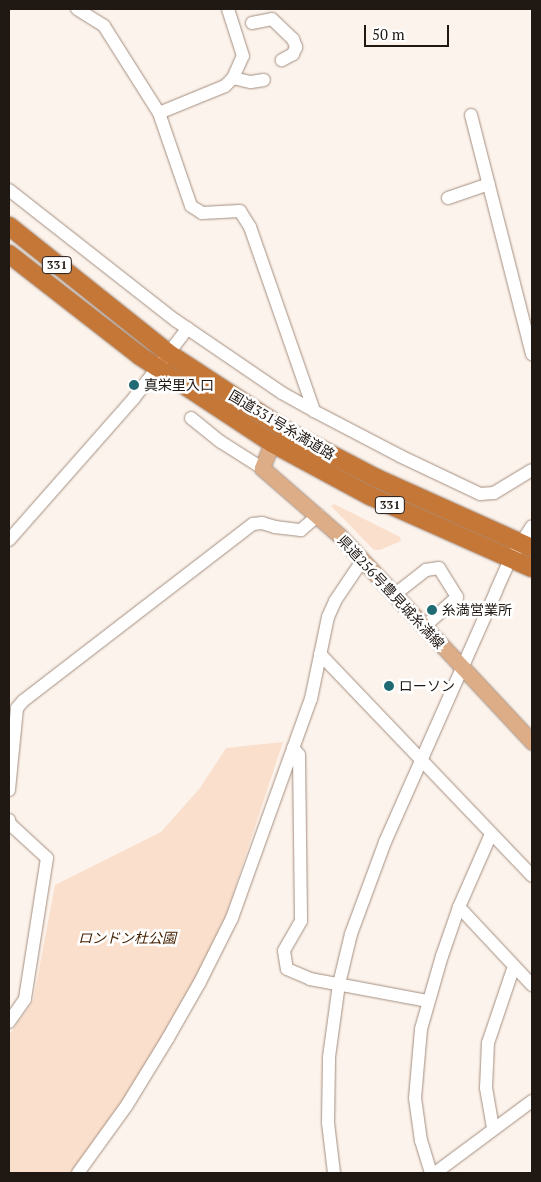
<!DOCTYPE html>
<html>
<head>
<meta charset="utf-8">
<style>
	body { margin:0 }
	#map { position:relative; width:541px; height:1182px; overflow:hidden; background:#fcf3ec; font-family:"PT Serif","Noto Sans JP",serif }
	div>[style] { position:absolute }
	.green>* { inset:0; background:#fadfcd }
	.roads { filter:drop-shadow(0 0 1px #a48e7f) drop-shadow(0 0 1px #a48e7f) }
	.minor>* { height:12px; margin:-6px; padding:0 6px; transform-origin:6px; border-radius:6px; background:#fff }
	.major>* { height:15px; margin:-7.5px; padding:0 7.5px; transform-origin:7.5px; border-radius:7.5px; background:#dcad87 }
	.highway>* { height:18px; margin:-9px; padding:0 9px; transform-origin:9px; border-radius:9px; background:#c57737 }
	.dots>* { width:14px; height:14px; translate:-50% -50%; box-sizing:border-box; border:2px solid #fff; border-radius:50% }
	span { translate:-50% -50%; white-space:nowrap; text-align:center; line-height:1.15; -webkit-text-stroke:5px #fff; paint-order:stroke }
	.shield-label span { padding:1px 4px; background:#fff; border:1px solid; border-radius:4px; -webkit-text-stroke-width:0 }
	.shield-label { font-size:12px; color:#201813; font-weight:700 }
	.poi-label { font-size:14px; color:#201813 }
	.left { translate:0 -50%; text-align:left }
	.street-label { font-size:14px; color:#201813 }
	.park-label { font-size:14px; color:#452100; font-style:italic }
	.frame { position:absolute; inset:0; border:10px solid #201813; pointer-events:none }
	.scale { position:absolute; left:364px; top:25px; width:85px; height:22px; box-sizing:border-box; border:2px solid #201813; border-top:0; padding-left:6px; font-size:15px; line-height:18px; white-space:nowrap; color:#201813; -webkit-text-stroke:4px #fff; paint-order:stroke }
</style>
</head>
<body>
<div id="map">
	<div class="green">
		<i style="clip-path:polygon(334px 504px,400px 537px,401px 541px,380px 550px,374px 550px,331px 506px)"></i>
		<i style="clip-path:polygon(283px 742px,226px 915px,180px 1010px,126px 1097px,74px 1173px,9px 1173px,9px 1035px,33px 1001px,55px 885px,161px 832px,200px 788px,226px 748px)"></i>
	</div>
	<div class="roads">
		<div class="minor">
			<i style="left:77px;top:9px;width:32px;rotate:32deg"></i>
			<i style="left:104px;top:26px;width:103px;rotate:57.7deg"></i>
			<i style="left:159px;top:113px;width:98px;rotate:71deg"></i>
			<i style="left:191px;top:206px;width:13px;rotate:32deg"></i>
			<i style="left:202px;top:213px;width:38px;rotate:-3deg"></i>
			<i style="left:240px;top:211px;width:19px;rotate:58deg"></i>
			<i style="left:250px;top:227px;width:195px;rotate:70.8deg"></i>
			<i style="left:252px;top:23px;width:20px;rotate:-11deg"></i>
			<i style="left:272px;top:19px;width:29px;rotate:44deg"></i>
			<i style="left:293px;top:39px;width:9px;rotate:69deg"></i>
			<i style="left:296px;top:47px;width:8px;rotate:113deg"></i>
			<i style="left:293px;top:54px;width:13px;rotate:151deg"></i>
			<i style="left:233px;top:78px;width:18px;rotate:13deg"></i>
			<i style="left:251px;top:82px;width:13px;rotate:-9deg"></i>
			<i style="left:159px;top:113px;width:71px;rotate:-22.2deg"></i>
			<i style="left:225px;top:86px;width:11px;rotate:-45deg"></i>
			<i style="left:233px;top:78px;width:24px;rotate:-66deg"></i>
			<i style="left:243px;top:56px;width:49px;rotate:-107.7deg"></i>
			<i style="left:471px;top:115px;width:247px;rotate:75.7deg"></i>
			<i style="left:9px;top:190px;width:211px;rotate:38.1deg"></i>
			<i style="left:175px;top:320px;width:130px;rotate:34.3deg"></i>
			<i style="left:282px;top:393px;width:37px;rotate:29deg"></i>
			<i style="left:314px;top:411px;width:97px;rotate:27.6deg"></i>
			<i style="left:400px;top:456px;width:89px;rotate:25.4deg"></i>
			<i style="left:480px;top:494px;width:14px;rotate:-4deg"></i>
			<i style="left:494px;top:493px;width:44px;rotate:-31.2deg"></i>
			<i style="left:448px;top:198px;width:43px;rotate:-18.9deg"></i>
			<i style="left:191px;top:418px;width:38px;rotate:39deg"></i>
			<i style="left:221px;top:442px;width:49px;rotate:32.4deg"></i>
			<i style="left:9px;top:540px;width:189px;rotate:-48.6deg"></i>
			<i style="left:134px;top:398px;width:88px;rotate:-52.4deg"></i>
			<i style="left:394px;top:595px;width:41px;rotate:-38deg"></i>
			<i style="left:426px;top:570px;width:13px;rotate:-9deg"></i>
			<i style="left:439px;top:568px;width:34px;rotate:58deg"></i>
			<i style="left:457px;top:597px;width:45px;rotate:137.7deg"></i>
			<i style="left:320px;top:654px;width:307px;rotate:46.3deg"></i>
			<i style="left:293px;top:748px;width:9px;rotate:49deg"></i>
			<i style="left:299px;top:755px;width:166px;rotate:89.3deg"></i>
			<i style="left:301px;top:921px;width:34px;rotate:120deg"></i>
			<i style="left:284px;top:951px;width:18px;rotate:81deg"></i>
			<i style="left:287px;top:969px;width:25px;rotate:23deg"></i>
			<i style="left:310px;top:979px;width:119px;rotate:10.6deg"></i>
			<i style="left:9px;top:790px;width:82px;rotate:-84.4deg"></i>
			<i style="left:17px;top:708px;width:9px;rotate:-49deg"></i>
			<i style="left:23px;top:701px;width:290px;rotate:-37.6deg"></i>
			<i style="left:253px;top:524px;width:9px;rotate:-6deg"></i>
			<i style="left:262px;top:523px;width:14px;rotate:17deg"></i>
			<i style="left:275px;top:527px;width:26px;rotate:7deg"></i>
			<i style="left:301px;top:530px;width:23px;rotate:-41deg"></i>
			<i style="left:9px;top:820px;width:4px;rotate:76deg"></i>
			<i style="left:10px;top:824px;width:50px;rotate:42.6deg"></i>
			<i style="left:47px;top:858px;width:143px;rotate:98.9deg"></i>
			<i style="left:25px;top:999px;width:28px;rotate:125deg"></i>
			<i style="left:459px;top:907px;width:107px;rotate:46.9deg"></i>
			<i style="left:493px;top:1128px;width:41px;rotate:-99.9deg"></i>
			<i style="left:486px;top:1088px;width:45px;rotate:-87.5deg"></i>
			<i style="left:488px;top:1043px;width:81px;rotate:-71.3deg"></i>
			<i style="left:78px;top:1173px;width:84px;rotate:-54.2deg"></i>
			<i style="left:127px;top:1105px;width:79px;rotate:-58.5deg"></i>
			<i style="left:168px;top:1038px;width:64px;rotate:-60.3deg"></i>
			<i style="left:200px;top:982px;width:72px;rotate:-63.4deg"></i>
			<i style="left:232px;top:918px;width:233px;rotate:-70.2deg"></i>
			<i style="left:311px;top:699px;width:84px;rotate:-78.3deg"></i>
			<i style="left:328px;top:617px;width:17px;rotate:-66deg"></i>
			<i style="left:335px;top:601px;width:48px;rotate:-56deg"></i>
			<i style="left:334px;top:1173px;width:50px;rotate:-96.8deg"></i>
			<i style="left:328px;top:1123px;width:66px;rotate:-89.1deg"></i>
			<i style="left:329px;top:1057px;width:74px;rotate:-82.2deg"></i>
			<i style="left:339px;top:984px;width:51px;rotate:-76.5deg"></i>
			<i style="left:351px;top:934px;width:98px;rotate:-69.7deg"></i>
			<i style="left:385px;top:842px;width:274px;rotate:-66.1deg"></i>
			<i style="left:496px;top:591px;width:34px;rotate:-66deg"></i>
			<i style="left:510px;top:560px;width:40px;rotate:-57.1deg"></i>
			<i style="left:431px;top:1173px;width:34px;rotate:-107deg"></i>
			<i style="left:421px;top:1141px;width:43px;rotate:-97.9deg"></i>
			<i style="left:415px;top:1098px;width:69px;rotate:-85deg"></i>
			<i style="left:421px;top:1029px;width:76px;rotate:-74deg"></i>
			<i style="left:442px;top:956px;width:52px;rotate:-70.9deg"></i>
			<i style="left:459px;top:907px;width:80px;rotate:-66.3deg"></i>
			<i style="left:435px;top:1173px;width:121px;rotate:-36.6deg"></i>
		</div>
		<div class="major">
			<i style="left:272px;top:443px;width:27px;rotate:112deg"></i>
			<i style="left:262px;top:468px;width:103px;rotate:41.1deg"></i>
			<i style="left:340px;top:536px;width:282px;rotate:47deg"></i>
		</div>
		<div class="highway">
			<i style="left:9px;top:226px;width:203px;rotate:38.6deg"></i>
			<i style="left:168px;top:353px;width:148px;rotate:33.2deg"></i>
			<i style="left:292px;top:434px;width:95px;rotate:27.6deg"></i>
			<i style="left:376px;top:478px;width:171px;rotate:24.2deg"></i>
			<i style="left:9px;top:254px;width:166px;rotate:37.9deg"></i>
			<i style="left:140px;top:356px;width:158px;rotate:33.4deg"></i>
			<i style="left:272px;top:443px;width:111px;rotate:28.4deg"></i>
			<i style="left:370px;top:496px;width:177px;rotate:24deg"></i>
		</div>
	</div>
	<div class="dots">
		<i style="left:134px;top:385px;background:#1f6a73"></i>
		<i style="left:432px;top:610px;background:#1f6a73"></i>
		<i style="left:389px;top:686px;background:#1f6a73"></i>
	</div>
	<div class="shield-label">
		<span style="left:57px;top:265px">331</span>
		<span style="left:390px;top:505px">331</span>
	</div>
	<div class="poi-label">
		<span class="left" style="left:144px;top:385px">真栄里入口</span>
		<span class="left" style="left:442px;top:610px">糸満営業所</span>
		<span class="left" style="left:399px;top:686px">ローソン</span>
	</div>
	<div class="street-label">
		<span style="left:282px;top:425px;rotate:31deg">国道331号糸満道路</span>
		<span style="left:391px;top:592px;rotate:47deg">県道256号豊見城糸満線</span>
	</div>
	<div class="park-label">
		<span style="left:127px;top:938px">ロンドン杜公園</span>
	</div>
	<div class="frame"></div>
	<div class="scale">50 m</div>
</div>
</body>
</html>
